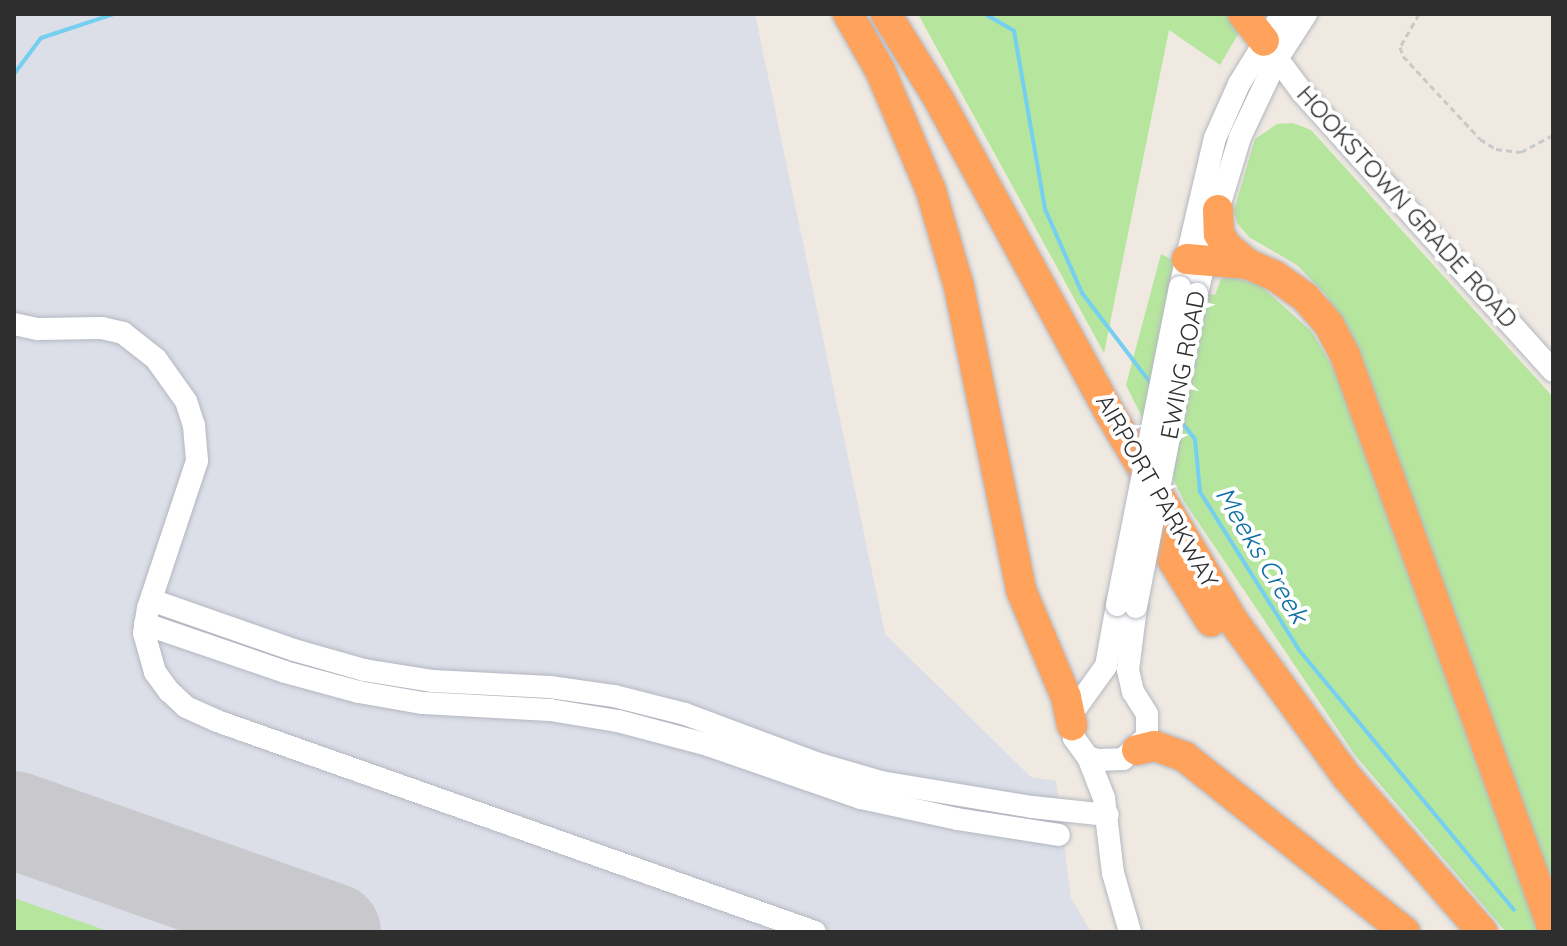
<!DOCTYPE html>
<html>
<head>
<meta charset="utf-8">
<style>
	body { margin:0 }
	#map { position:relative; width:1567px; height:946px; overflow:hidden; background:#efe9e1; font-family:Quicksand,sans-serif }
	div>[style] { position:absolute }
	.airport>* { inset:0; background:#dcdee8 }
	.green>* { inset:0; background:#b6e59e }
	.stream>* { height:4px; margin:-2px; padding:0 2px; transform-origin:2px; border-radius:2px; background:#75cff0 }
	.runway>* { height:98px; margin:-49px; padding:0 49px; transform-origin:49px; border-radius:49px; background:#c9c8cc }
	.path>* { height:3px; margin-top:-1.5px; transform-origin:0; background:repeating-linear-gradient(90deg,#c9c9c9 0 6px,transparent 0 10px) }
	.roads { filter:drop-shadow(0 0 2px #b4b7c1) drop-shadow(0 0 2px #b4b7c1) }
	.minor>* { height:22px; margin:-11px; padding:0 11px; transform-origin:11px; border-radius:11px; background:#fff }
	.highway>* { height:30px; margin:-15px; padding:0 15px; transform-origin:15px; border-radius:15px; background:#ffa35c }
	.bridges { filter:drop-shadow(0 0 2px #b4b7c1) drop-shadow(0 0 2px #b4b7c1) }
	.minor-bridge>* { height:22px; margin:-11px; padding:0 11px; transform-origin:11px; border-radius:11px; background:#fff }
	span { translate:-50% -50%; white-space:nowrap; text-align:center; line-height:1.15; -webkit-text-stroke:8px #fff; paint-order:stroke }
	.street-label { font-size:24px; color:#2e2e2e }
	.water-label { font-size:26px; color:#0d6fa3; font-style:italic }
	.frame { position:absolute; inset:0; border:16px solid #2e2e2e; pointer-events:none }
</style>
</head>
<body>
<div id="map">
	<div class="airport">
		<i style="clip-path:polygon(14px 14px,755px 14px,885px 634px,1031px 777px,1056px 781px,1071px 898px,1091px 932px,14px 932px)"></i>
	</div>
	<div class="green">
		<i style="clip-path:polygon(918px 14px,1250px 14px,1220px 65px,1169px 30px,1104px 353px)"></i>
		<i style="clip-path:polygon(1293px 123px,1311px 130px,1553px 397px,1553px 893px,1350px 335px,1325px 294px,1297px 265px,1249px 237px,1237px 223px,1234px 210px,1255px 139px,1277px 124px)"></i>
		<i style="clip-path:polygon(1161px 254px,1175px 261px,1174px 289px,1215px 295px,1221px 279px,1232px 276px,1261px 286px,1312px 332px,1336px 372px,1475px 759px,1542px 932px,1506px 932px,1355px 755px,1184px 501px,1126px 385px)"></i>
		<i style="clip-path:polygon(14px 898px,110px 932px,14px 932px)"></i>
	</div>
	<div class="stream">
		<i style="left:985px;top:14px;width:34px;rotate:30deg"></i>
		<i style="left:1014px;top:31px;width:181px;rotate:80.1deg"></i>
		<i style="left:1045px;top:209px;width:92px;rotate:66.2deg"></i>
		<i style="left:1082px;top:293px;width:116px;rotate:52.7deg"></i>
		<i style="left:14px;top:74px;width:45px;rotate:-53.1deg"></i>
		<i style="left:41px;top:38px;width:77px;rotate:-18.2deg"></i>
		<i style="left:1180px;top:420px;width:24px;rotate:52deg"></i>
		<i style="left:1195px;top:439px;width:53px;rotate:84.6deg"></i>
		<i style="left:1200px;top:492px;width:186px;rotate:57.9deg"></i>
		<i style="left:1299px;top:650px;width:337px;rotate:50.4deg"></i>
	</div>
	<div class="runway">
		<i style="left:14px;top:820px;width:337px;rotate:19.4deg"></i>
	</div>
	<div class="path">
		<i style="left:1419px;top:14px;width:38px;rotate:120deg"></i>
		<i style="left:1400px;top:47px;width:9px;rotate:72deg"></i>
		<i style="left:1403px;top:56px;width:113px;rotate:47.1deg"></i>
		<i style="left:1480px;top:139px;width:19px;rotate:32deg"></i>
		<i style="left:1496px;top:149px;width:25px;rotate:7deg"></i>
		<i style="left:1521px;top:152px;width:36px;rotate:-28deg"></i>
	</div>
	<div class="roads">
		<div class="minor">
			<i style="left:1264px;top:41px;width:64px;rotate:53.3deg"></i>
			<i style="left:1302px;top:92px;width:375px;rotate:48deg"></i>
			<i style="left:1180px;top:287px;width:153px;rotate:-76.8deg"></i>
			<i style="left:1215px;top:138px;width:59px;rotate:-66deg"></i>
			<i style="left:1239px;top:84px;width:82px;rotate:-58.4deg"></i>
			<i style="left:1197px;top:294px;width:59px;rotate:-77.4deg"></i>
			<i style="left:1210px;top:236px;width:103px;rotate:-73.1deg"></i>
			<i style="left:1240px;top:137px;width:86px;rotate:-64.6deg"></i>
			<i style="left:1277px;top:59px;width:54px;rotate:-57.2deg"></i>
			<i style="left:14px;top:324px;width:25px;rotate:12deg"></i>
			<i style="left:38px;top:329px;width:64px;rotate:-0.9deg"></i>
			<i style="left:102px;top:328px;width:22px;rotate:13deg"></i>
			<i style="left:123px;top:333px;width:42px;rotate:38.2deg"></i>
			<i style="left:156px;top:359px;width:52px;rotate:54.5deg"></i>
			<i style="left:186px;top:401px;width:26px;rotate:72deg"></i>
			<i style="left:194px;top:426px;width:35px;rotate:85deg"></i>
			<i style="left:197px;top:461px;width:155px;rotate:108.4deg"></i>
			<i style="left:148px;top:608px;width:25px;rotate:99deg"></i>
			<i style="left:144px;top:633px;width:41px;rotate:74.2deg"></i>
			<i style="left:155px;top:672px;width:24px;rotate:54deg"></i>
			<i style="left:169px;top:691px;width:23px;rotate:43deg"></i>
			<i style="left:186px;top:707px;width:34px;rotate:24deg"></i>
			<i style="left:217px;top:721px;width:634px;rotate:19.44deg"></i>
			<i style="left:151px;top:600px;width:151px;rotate:19.3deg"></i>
			<i style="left:294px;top:650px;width:73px;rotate:15.9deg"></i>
			<i style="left:364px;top:670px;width:70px;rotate:9.1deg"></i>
			<i style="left:433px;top:681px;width:117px;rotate:2.9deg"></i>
			<i style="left:550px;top:687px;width:65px;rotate:8deg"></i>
			<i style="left:614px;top:696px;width:73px;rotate:14.2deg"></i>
			<i style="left:685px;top:714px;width:140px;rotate:20.5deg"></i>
			<i style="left:816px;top:763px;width:68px;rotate:16.3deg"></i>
			<i style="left:881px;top:782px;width:153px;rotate:9.4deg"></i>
			<i style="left:1032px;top:807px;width:76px;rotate:6deg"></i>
			<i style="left:1117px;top:605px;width:62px;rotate:100.2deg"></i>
			<i style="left:1106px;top:666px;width:57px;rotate:125.7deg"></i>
			<i style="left:1073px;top:712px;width:26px;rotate:88deg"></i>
			<i style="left:1074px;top:738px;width:24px;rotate:54deg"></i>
			<i style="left:1088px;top:757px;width:10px;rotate:17deg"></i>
			<i style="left:1098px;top:760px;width:25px;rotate:-2deg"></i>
			<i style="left:1123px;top:759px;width:33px;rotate:-43deg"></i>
			<i style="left:1147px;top:737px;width:23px;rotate:-90deg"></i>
			<i style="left:1147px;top:714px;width:26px;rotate:-122deg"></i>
			<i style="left:1133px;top:692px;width:23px;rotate:-103deg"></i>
			<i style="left:1128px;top:670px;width:64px;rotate:-82.8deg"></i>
			<i style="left:145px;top:624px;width:148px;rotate:18.9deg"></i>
			<i style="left:285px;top:672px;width:77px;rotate:15.1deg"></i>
			<i style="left:359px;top:692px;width:65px;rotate:9.8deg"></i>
			<i style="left:423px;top:703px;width:127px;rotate:3.2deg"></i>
			<i style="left:550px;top:710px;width:69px;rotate:9.2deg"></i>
			<i style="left:618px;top:721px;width:93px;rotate:14.9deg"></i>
			<i style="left:708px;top:745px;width:162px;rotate:19.1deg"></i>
			<i style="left:861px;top:798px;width:98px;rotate:12.3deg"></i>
			<i style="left:957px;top:819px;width:103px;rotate:8.9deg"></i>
			<i style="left:1088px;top:757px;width:44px;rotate:68.7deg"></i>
			<i style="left:1104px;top:798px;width:76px;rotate:83.2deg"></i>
			<i style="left:1113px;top:873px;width:61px;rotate:73.9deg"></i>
		</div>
		<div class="highway">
			<i style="left:848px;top:14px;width:64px;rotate:60.3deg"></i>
			<i style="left:880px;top:70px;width:131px;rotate:67.1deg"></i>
			<i style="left:931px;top:191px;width:100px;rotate:73.7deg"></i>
			<i style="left:959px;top:287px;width:309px;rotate:78.4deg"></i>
			<i style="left:1021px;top:590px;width:116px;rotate:67.2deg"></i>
			<i style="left:1066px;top:697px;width:29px;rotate:78deg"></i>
			<i style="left:886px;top:14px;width:99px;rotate:58.2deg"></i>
			<i style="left:938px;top:98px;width:355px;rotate:61.4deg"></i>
			<i style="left:1108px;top:410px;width:247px;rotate:59.3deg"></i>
			<i style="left:1234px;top:622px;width:192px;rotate:53.9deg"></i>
			<i style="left:1347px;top:777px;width:206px;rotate:48.9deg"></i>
			<i style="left:1243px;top:14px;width:34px;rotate:52deg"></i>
			<i style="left:1218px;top:210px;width:24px;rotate:88deg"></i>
			<i style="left:1219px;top:234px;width:15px;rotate:58deg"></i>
			<i style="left:1227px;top:247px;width:27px;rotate:39deg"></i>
			<i style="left:1248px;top:264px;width:30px;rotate:24deg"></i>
			<i style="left:1275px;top:276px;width:37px;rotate:35deg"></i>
			<i style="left:1305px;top:297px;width:37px;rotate:49deg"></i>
			<i style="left:1329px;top:325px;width:34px;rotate:62deg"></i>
			<i style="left:1345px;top:355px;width:611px;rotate:70.08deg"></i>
			<i style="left:1187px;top:259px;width:61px;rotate:4.7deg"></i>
			<i style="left:1146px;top:517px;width:123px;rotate:58.2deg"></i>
			<i style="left:1137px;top:750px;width:18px;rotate:-13deg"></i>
			<i style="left:1155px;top:746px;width:32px;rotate:20deg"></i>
			<i style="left:1185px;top:757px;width:281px;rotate:38.5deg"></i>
		</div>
	</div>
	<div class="bridges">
		<div class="minor-bridge">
			<i style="left:1117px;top:605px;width:324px;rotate:-78.8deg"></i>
			<i style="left:1136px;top:607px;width:319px;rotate:-79deg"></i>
		</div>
	</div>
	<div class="street-label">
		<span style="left:1407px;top:207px;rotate:48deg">HOOKSTOWN GRADE ROAD</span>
		<span style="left:1183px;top:365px;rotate:-79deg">EWING ROAD</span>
		<span style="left:1157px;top:491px;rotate:60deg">AIRPORT PARKWAY</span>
	</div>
	<div class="water-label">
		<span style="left:1262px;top:555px;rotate:59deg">Meeks Creek</span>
	</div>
	<div class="frame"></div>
</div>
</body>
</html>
